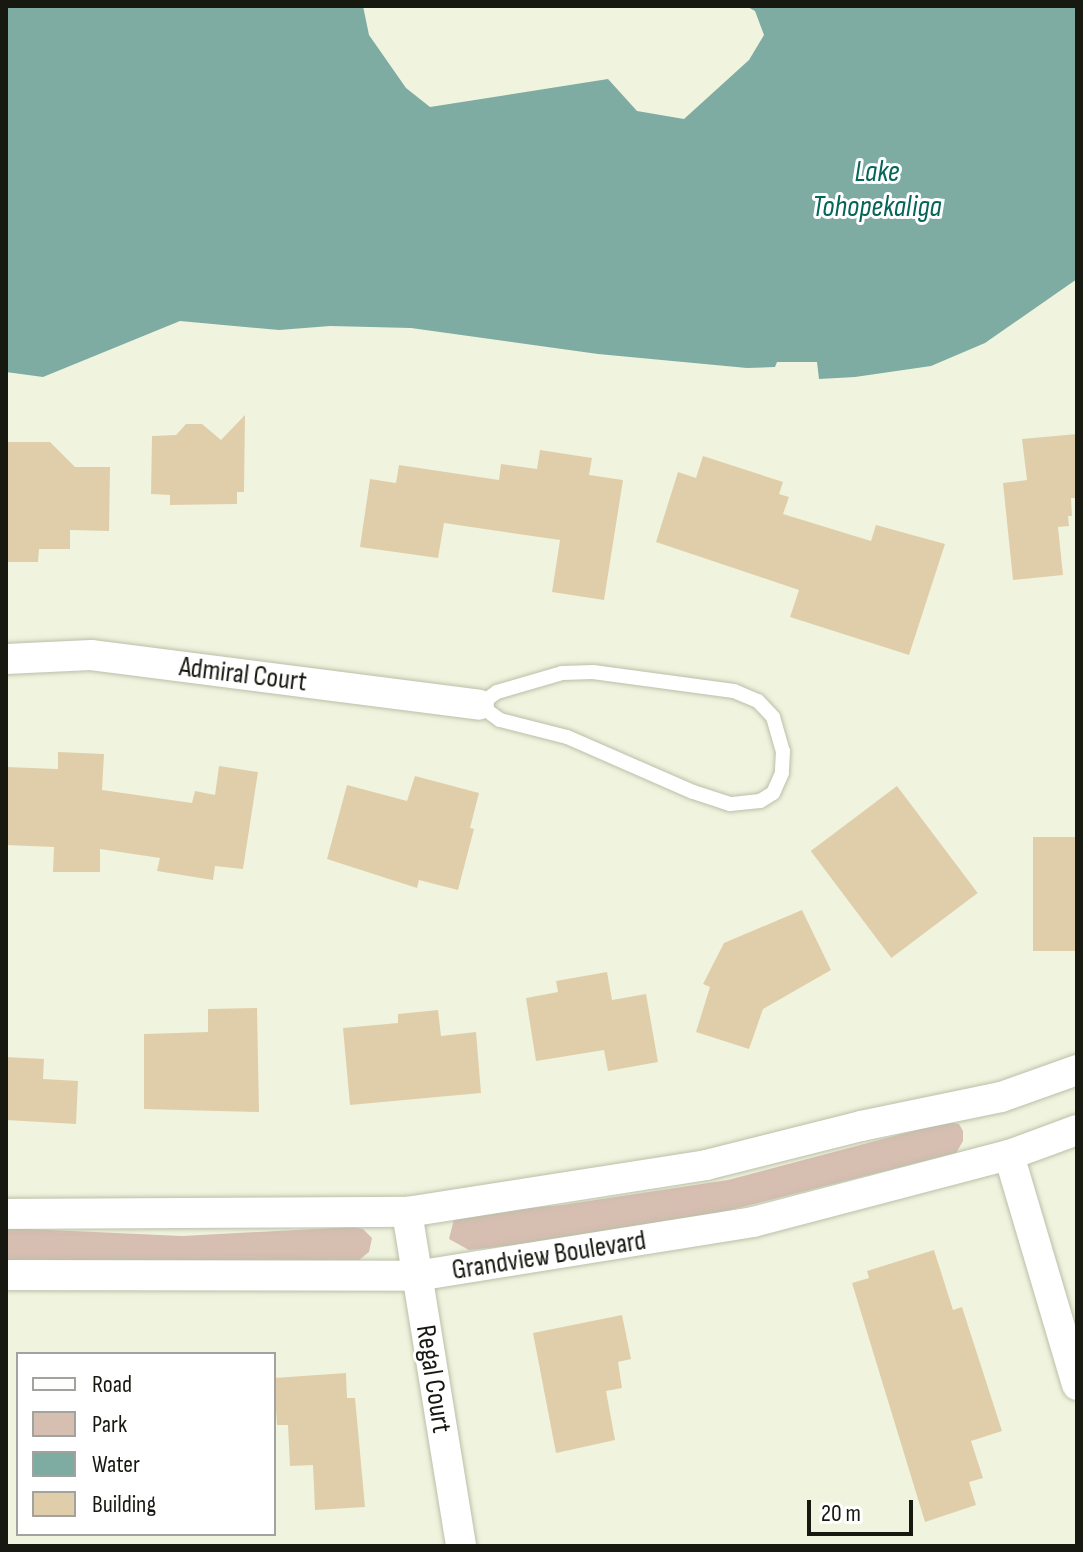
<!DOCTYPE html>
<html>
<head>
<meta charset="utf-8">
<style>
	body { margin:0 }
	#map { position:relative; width:1083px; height:1552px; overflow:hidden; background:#f0f4de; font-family:"Sofia Sans Condensed",sans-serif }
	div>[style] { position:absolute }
	.green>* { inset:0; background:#d6beb1 }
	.water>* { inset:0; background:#7eaca2 }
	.building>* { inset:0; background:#e0ceaa; transform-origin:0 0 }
	.roads { filter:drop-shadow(0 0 2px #bbbfa9) drop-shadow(0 0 2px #bbbfa9) }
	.service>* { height:14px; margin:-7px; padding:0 7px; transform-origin:7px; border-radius:7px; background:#fff }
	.minor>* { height:30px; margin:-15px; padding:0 15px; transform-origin:15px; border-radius:15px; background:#fff }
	span { translate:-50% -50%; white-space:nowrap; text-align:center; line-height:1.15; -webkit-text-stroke:6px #fff; paint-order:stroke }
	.street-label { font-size:28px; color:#171810 }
	.water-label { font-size:30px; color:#046558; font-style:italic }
	.frame { position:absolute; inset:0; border:8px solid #171810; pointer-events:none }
	.legend { position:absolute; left:16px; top:1352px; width:260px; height:184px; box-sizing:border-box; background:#fff; border:2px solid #a2a39f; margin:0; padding:10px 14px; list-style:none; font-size:24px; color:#171810 }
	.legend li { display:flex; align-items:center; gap:16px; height:40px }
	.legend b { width:40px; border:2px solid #a2a39f }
	.scale { position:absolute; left:807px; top:1500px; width:106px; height:36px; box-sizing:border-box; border:4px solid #171810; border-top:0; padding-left:10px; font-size:24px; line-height:28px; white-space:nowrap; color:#171810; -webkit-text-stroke:6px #fff; paint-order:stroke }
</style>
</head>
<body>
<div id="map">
	<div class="green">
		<i style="clip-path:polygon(947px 1122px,959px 1124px,963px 1131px,963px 1141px,956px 1153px,711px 1215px,549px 1241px,469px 1250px,449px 1239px,454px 1219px,467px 1214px,562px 1205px,728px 1180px)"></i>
		<i style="clip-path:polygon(353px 1227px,363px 1229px,372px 1238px,369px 1252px,359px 1260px,6px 1261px,6px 1228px,182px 1236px)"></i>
	</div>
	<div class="water">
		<i style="clip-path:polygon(6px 6px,363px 6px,369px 35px,406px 88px,430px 107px,608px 79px,637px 111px,684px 119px,749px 60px,764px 35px,755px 11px,746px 6px,1077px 6px,1077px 279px,985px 343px,931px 366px,855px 377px,819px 379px,817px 362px,777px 362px,775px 367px,747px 368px,598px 354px,411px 328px,330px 326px,279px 330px,180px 321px,43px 377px,6px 372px)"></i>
	</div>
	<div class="building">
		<i style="clip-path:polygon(245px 415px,244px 492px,237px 492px,237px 504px,170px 505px,170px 495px,151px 494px,152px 436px,176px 435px,186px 424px,202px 424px,221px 440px)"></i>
		<i style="clip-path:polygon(1077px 434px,1077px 498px,1071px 498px,1072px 516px,1068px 516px,1069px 526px,1058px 527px,1063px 575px,1013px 580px,1003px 483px,1027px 480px,1022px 439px)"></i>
		<i style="clip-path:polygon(6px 442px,50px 442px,75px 467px,110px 467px,109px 531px,70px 530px,70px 549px,39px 549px,38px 562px,6px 562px)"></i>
		<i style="clip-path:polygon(540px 450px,592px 458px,589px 475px,623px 480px,604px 600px,552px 592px,560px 540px,444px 523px,438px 558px,360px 547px,370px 479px,396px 483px,399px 465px,499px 480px,501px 464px,537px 469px)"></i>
		<i style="clip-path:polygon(703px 456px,783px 482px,779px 494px,789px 497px,783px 514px,871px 541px,876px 525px,945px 544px,909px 655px,790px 617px,799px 590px,656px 542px,678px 472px,696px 478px)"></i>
		<i style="clip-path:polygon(58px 752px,104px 754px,102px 790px,192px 803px,195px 791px,215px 795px,219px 766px,258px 772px,243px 869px,215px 866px,213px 880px,157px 871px,160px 858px,100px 849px,100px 872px,53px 872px,54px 847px,6px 845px,6px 767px,58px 769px)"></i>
		<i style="clip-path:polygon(415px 776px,479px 793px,470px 828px,474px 829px,458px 890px,419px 880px,417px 888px,327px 859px,347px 785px,407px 801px)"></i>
		<i style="left:897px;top:786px;width:134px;height:108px;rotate:53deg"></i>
		<i style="left:1033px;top:837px;width:44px;height:114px"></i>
		<i style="clip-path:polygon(802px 910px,831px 970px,763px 1009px,749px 1049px,696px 1032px,710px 987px,703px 984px,724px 943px)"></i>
		<i style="clip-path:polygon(607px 972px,612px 1000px,646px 994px,658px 1062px,608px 1071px,604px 1050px,536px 1061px,526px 998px,558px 992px,556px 981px)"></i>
		<i style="clip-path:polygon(257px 1008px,259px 1112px,144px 1109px,144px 1034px,208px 1032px,208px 1009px)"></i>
		<i style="clip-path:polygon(438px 1010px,441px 1036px,476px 1032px,481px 1093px,350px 1105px,343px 1028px,398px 1023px,398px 1014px)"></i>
		<i style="clip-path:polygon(6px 1057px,44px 1059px,43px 1079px,78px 1081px,76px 1124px,6px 1120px)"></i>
		<i style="clip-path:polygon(934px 1250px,953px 1310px,962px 1307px,1002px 1431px,971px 1441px,983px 1478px,969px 1482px,976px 1505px,925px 1522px,852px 1283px,869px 1278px,867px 1271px)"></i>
		<i style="clip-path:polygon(622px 1315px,631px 1359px,618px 1362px,622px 1388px,606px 1391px,615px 1440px,556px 1453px,533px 1333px)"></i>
		<i style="clip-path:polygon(346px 1373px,347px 1398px,355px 1398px,365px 1507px,315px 1510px,313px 1465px,290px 1466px,288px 1425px,277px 1425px,274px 1378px)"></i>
	</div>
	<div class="roads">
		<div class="service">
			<i style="left:593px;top:672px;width:142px;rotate:7.7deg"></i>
			<i style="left:734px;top:691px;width:26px;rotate:23deg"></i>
			<i style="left:758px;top:701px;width:22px;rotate:47deg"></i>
			<i style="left:773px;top:717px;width:35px;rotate:74deg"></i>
			<i style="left:783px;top:751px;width:22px;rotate:93deg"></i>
			<i style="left:782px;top:773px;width:22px;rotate:114deg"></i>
			<i style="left:773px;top:793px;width:15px;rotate:148deg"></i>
			<i style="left:760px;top:801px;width:30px;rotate:174deg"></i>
			<i style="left:730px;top:804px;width:39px;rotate:-162deg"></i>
			<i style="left:693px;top:792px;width:137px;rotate:-156.4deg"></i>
			<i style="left:567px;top:737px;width:69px;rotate:-165.8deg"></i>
			<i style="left:500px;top:720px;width:26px;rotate:-144deg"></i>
			<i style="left:479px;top:705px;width:22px;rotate:-36deg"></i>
			<i style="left:497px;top:692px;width:68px;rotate:-16.3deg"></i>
			<i style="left:562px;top:673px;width:31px;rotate:-2deg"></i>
		</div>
		<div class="minor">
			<i style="left:6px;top:659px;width:85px;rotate:-2.7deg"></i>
			<i style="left:91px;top:655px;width:391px;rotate:7.3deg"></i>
			<i style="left:1009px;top:1155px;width:240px;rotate:73.5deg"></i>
			<i style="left:407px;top:1212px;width:338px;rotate:80.8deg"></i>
			<i style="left:6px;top:1214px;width:401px;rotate:-0.3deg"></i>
			<i style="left:407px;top:1212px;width:303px;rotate:-8.9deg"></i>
			<i style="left:706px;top:1165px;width:160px;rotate:-14.1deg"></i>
			<i style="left:861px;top:1126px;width:143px;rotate:-11.7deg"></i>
			<i style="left:1001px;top:1097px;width:81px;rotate:-19.6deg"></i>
			<i style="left:6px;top:1275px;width:410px;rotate:0.1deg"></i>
			<i style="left:416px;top:1276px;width:341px;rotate:-9.1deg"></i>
			<i style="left:753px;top:1222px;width:265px;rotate:-14.7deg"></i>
			<i style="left:1009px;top:1155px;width:72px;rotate:-20.2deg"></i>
		</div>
	</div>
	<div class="street-label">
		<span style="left:243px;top:675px;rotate:7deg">Admiral Court</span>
		<span style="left:549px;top:1256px;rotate:-9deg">Grandview Boulevard</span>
		<span style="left:433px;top:1379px;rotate:81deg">Regal Court</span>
	</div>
	<div class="water-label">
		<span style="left:877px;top:189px">Lake<br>Tohopekaliga</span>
	</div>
	<div class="frame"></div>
	<ul class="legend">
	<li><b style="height:10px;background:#fff"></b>Road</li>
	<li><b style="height:22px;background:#d6beb1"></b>Park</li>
	<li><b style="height:22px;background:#7eaca2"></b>Water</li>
	<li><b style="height:22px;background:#e0ceaa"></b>Building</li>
	</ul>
	<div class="scale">20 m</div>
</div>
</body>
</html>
